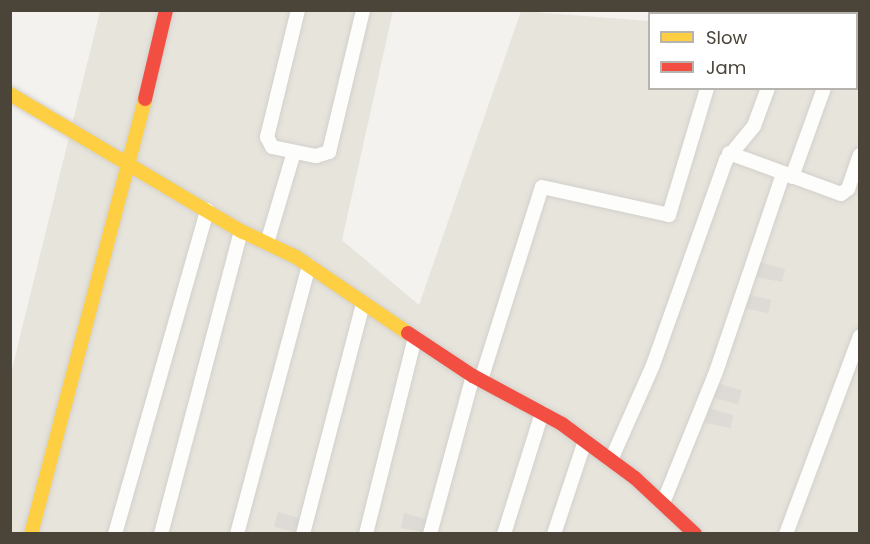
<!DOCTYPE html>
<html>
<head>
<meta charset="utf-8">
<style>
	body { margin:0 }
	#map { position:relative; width:870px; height:544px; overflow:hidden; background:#f4f2ee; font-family:Poppins,sans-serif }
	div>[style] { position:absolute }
	.residential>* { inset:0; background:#e7e4dc }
	.building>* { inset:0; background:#dedbd6; transform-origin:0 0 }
	.roads { filter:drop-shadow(0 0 2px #d2d0cb) drop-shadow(0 0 2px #d2d0cb) }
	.street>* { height:14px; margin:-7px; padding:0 7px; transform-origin:7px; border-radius:7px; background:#fdfdfc }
	.slow>* { height:14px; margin:-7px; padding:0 7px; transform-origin:7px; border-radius:7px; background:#ffcf43 }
	.jam>* { height:14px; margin:-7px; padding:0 7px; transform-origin:7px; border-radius:7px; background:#f24e42 }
	span { translate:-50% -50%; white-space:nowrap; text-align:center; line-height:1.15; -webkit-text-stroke:4.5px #fff; paint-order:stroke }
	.frame { position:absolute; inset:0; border:12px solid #4b4439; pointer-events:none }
	.legend { position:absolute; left:648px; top:12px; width:210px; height:78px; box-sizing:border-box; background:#fff; border:2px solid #b7b4b0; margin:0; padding:8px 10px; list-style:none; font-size:18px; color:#4b4439 }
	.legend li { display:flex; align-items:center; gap:12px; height:30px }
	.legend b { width:30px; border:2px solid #b7b4b0 }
</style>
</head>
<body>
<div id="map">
	<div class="residential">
		<i style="clip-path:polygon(746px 10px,859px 11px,859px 533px,11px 534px,11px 373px,100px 11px,393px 11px,342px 240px,419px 305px,521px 11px,649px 21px,650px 88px,856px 88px,856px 14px,745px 13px)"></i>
	</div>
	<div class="building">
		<i style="clip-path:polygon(759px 262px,785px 269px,782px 282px,756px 277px)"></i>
		<i style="left:746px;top:294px;width:26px;height:14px;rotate:13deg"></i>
		<i style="left:717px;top:383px;width:26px;height:15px;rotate:16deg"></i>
		<i style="clip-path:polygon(708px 408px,733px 415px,731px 428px,705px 423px)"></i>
		<i style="left:278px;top:512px;width:26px;height:15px;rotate:16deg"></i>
		<i style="clip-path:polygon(404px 513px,429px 520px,427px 533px,401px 528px)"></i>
	</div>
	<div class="roads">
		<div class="street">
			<i style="left:298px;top:10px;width:131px;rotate:103.7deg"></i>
			<i style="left:267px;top:137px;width:11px;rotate:63deg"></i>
			<i style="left:272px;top:147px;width:45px;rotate:11.6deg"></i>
			<i style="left:316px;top:156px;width:14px;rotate:-17deg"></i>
			<i style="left:329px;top:152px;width:146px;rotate:-76.5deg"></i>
			<i style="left:795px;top:14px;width:4px;rotate:-76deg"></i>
			<i style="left:851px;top:14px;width:4px;rotate:-76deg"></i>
			<i style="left:729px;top:153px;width:119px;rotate:20.1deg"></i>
			<i style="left:841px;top:194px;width:9px;rotate:-36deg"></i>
			<i style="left:848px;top:189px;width:36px;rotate:-71deg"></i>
			<i style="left:792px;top:177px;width:95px;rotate:-70.2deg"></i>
			<i style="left:267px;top:243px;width:95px;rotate:-73.5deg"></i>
			<i style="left:481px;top:380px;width:202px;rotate:-72.5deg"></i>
			<i style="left:542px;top:187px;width:130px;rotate:12.4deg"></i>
			<i style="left:669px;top:215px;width:133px;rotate:-73.3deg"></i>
			<i style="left:611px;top:460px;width:104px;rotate:-66.1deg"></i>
			<i style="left:653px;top:365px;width:218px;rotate:-70.4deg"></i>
			<i style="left:726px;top:160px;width:44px;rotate:-50.5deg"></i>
			<i style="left:754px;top:126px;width:40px;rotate:-69.8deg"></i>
			<i style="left:663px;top:503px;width:141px;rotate:-68deg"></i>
			<i style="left:716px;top:372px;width:209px;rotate:-71.3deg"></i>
			<i style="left:115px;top:534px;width:337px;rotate:-74.1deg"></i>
			<i style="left:161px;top:534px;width:313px;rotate:-75.2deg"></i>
			<i style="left:237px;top:534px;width:278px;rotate:-75deg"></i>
			<i style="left:303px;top:534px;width:239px;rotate:-75.4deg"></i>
			<i style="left:366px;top:534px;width:202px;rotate:-76deg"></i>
			<i style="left:430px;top:534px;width:164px;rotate:-74.8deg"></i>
			<i style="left:504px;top:534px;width:127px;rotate:-72.6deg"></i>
			<i style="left:554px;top:534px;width:98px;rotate:-71.6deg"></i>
			<i style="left:786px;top:534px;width:211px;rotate:-69.5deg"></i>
		</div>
		<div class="slow">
			<i style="left:10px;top:94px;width:269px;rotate:30.7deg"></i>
			<i style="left:241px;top:231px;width:61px;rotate:25.3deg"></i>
			<i style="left:296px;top:257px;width:135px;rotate:34.2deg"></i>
			<i style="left:31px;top:534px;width:450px;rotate:-75.3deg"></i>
		</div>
		<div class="jam">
			<i style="left:145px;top:99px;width:91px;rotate:-76.7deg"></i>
			<i style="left:408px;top:333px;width:78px;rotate:33.5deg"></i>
			<i style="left:473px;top:376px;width:101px;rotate:28.3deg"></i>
			<i style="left:562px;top:424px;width:91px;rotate:36.5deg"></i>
			<i style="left:635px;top:478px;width:82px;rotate:43deg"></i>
		</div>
	</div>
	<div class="frame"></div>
	<ul class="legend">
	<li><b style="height:8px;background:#ffcf43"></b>Slow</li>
	<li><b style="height:8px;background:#f24e42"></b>Jam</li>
	</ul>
</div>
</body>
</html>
